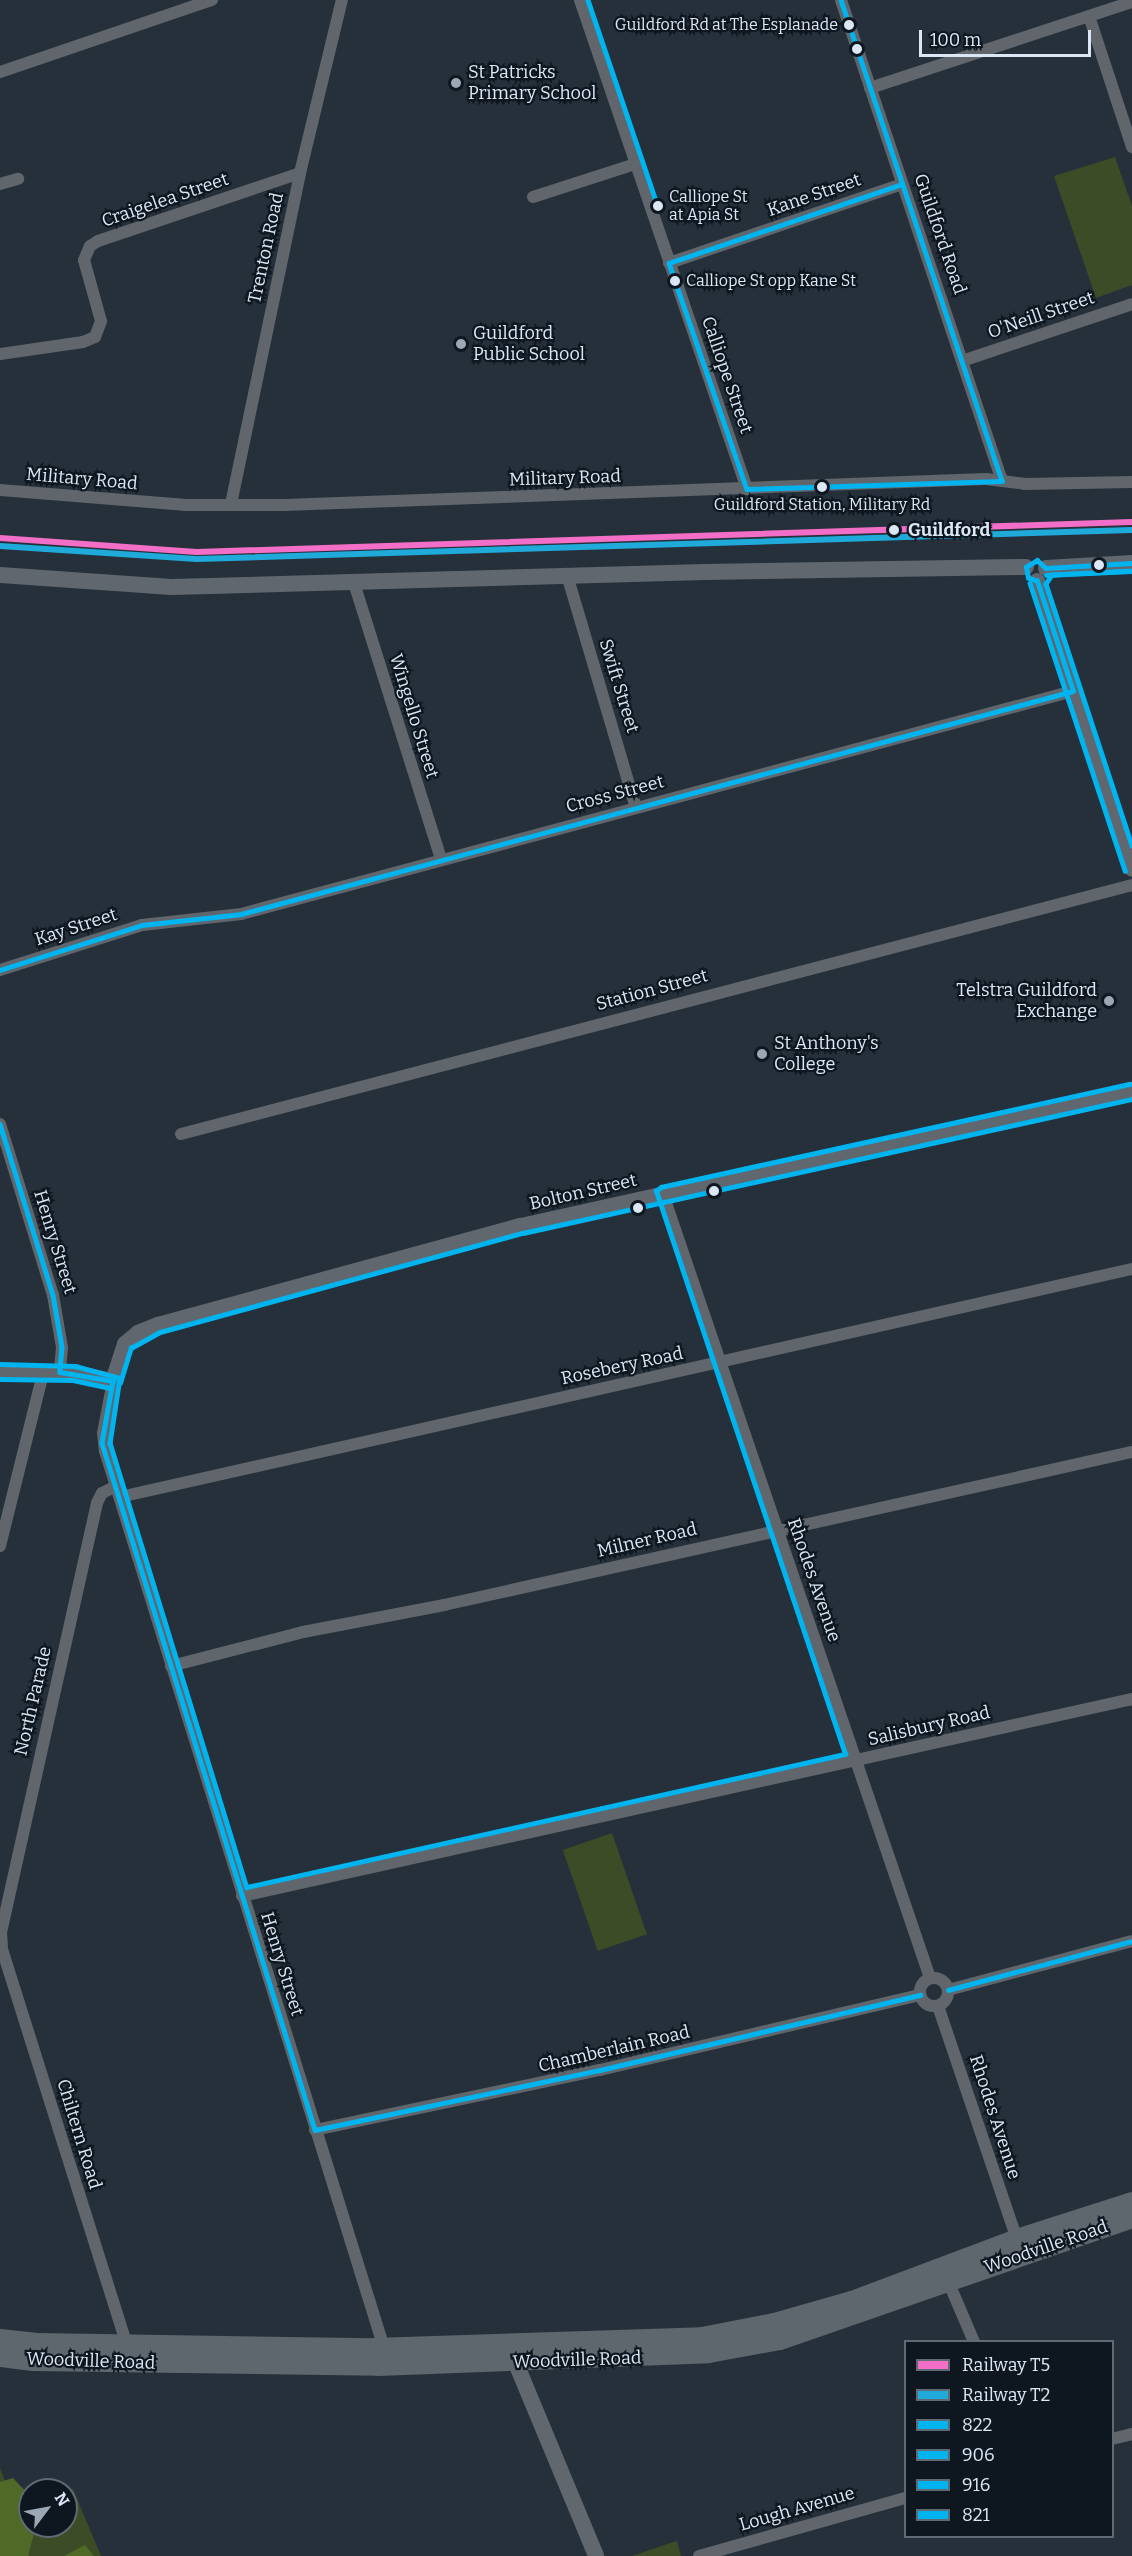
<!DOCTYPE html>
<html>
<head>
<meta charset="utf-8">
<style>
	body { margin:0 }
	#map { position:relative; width:1132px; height:2556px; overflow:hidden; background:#25303b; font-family:Bitter,serif }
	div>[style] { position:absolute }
	.green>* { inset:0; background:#3b4c27; transform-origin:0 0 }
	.forest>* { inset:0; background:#4f6a27 }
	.street>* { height:12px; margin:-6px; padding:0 6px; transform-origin:6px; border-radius:6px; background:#60666b }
	.street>.ring { margin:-6px; padding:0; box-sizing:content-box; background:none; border:12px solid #60666b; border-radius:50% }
	.secondary>* { height:16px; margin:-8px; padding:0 8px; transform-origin:8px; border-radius:8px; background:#61676f }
	.primary>* { height:20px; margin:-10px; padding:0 10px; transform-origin:10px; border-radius:10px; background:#5e666e }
	.bus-1>* { height:4.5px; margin:-2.25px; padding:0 2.25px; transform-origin:2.25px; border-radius:2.25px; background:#00b5ef }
	.bus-2>* { height:4.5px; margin:-2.25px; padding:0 2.25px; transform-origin:2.25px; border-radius:2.25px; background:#00b5ef }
	.bus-3>* { height:4.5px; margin:-2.25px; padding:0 2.25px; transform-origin:2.25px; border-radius:2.25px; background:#00b5ef }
	.bus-4>* { height:4.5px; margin:-2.25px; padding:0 2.25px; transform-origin:2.25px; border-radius:2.25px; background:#00b5ef }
	.rail-1>* { height:6px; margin:-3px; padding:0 3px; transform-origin:3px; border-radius:3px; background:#f36ec6 }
	.rail-2>* { height:6px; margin:-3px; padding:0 3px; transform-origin:3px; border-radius:3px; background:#20aada }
	.dots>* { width:16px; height:16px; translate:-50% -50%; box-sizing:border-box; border:3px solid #0e1720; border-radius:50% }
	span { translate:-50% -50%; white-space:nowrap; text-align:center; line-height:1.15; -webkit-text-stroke:4.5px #0e1720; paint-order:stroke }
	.bus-label { font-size:16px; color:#dbe7f4 }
	.right { translate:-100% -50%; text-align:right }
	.left { translate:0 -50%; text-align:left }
	.poi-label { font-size:18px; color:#dbe7f4 }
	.street-label { font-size:18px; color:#dbe7f4 }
	.stop-label { font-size:18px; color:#dbe7f4; font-weight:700 }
	.legend { position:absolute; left:904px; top:2340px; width:210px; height:198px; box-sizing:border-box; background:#0e1720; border:2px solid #606a75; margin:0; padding:8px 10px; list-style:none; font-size:18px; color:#dbe7f4 }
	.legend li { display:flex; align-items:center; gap:12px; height:30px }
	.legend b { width:30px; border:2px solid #606a75 }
	.north { position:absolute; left:18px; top:2478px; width:60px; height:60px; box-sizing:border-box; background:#0e1720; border:2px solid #606a75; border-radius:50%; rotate:58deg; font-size:16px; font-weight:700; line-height:24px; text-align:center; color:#dbe7f4 }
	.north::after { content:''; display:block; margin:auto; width:21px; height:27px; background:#9ba7b3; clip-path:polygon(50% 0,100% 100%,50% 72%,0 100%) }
	.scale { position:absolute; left:919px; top:30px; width:172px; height:27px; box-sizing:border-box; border:3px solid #dbe7f4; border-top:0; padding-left:8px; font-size:18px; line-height:21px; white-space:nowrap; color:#dbe7f4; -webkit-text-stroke:4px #0e1720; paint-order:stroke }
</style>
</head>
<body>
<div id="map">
	<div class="green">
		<i style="clip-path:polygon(1115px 157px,1132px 206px,1132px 285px,1096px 298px,1054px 176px)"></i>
		<i style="left:612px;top:1833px;width:107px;height:52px;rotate:71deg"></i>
		<i style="clip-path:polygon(0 2468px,11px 2497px,30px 2495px,30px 2526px,66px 2526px,65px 2490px,73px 2489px,101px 2556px,0 2556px)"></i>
		<i style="clip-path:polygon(677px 2541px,681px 2556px,632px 2556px,676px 2541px)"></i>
	</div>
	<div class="forest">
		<i style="clip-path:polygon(13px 2478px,30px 2496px,30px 2526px,36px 2526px,28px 2556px,0 2556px,0 2482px)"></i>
		<i style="clip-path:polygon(85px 2545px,94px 2556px,64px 2556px)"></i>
	</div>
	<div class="street">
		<i style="left:580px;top:0;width:517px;rotate:71.14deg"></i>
		<i style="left:841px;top:0;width:507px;rotate:71.49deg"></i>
		<i style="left:1089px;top:16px;width:138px;rotate:71.8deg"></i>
		<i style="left:0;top:72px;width:224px;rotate:-18.8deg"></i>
		<i style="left:870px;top:88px;width:276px;rotate:-18.2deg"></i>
		<i style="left:0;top:184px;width:19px;rotate:-16deg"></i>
		<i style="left:533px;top:197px;width:107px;rotate:-17.9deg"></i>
		<i style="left:669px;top:263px;width:246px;rotate:-18.7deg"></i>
		<i style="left:0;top:354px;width:84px;rotate:-8.2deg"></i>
		<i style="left:83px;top:342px;width:13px;rotate:-23deg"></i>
		<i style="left:95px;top:337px;width:17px;rotate:-69deg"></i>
		<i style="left:101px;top:321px;width:63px;rotate:-105.6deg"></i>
		<i style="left:84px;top:260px;width:15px;rotate:-67deg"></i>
		<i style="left:90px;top:246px;width:9px;rotate:-32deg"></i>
		<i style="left:98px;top:241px;width:213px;rotate:-18.6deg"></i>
		<i style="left:962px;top:361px;width:179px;rotate:-18.5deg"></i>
		<i style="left:0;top:490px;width:187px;rotate:4.6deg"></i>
		<i style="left:186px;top:505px;width:98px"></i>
		<i style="left:284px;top:505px;width:702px;rotate:-2.12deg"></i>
		<i style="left:986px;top:479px;width:38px;rotate:7deg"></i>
		<i style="left:1024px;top:484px;width:108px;rotate:-1.1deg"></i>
		<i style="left:231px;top:504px;width:338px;rotate:-78.2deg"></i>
		<i style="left:300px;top:173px;width:178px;rotate:-76.4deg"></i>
		<i style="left:567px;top:575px;width:243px;rotate:73.5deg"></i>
		<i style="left:354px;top:583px;width:289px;rotate:72.5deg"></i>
		<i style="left:0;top:970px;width:149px;rotate:-17.6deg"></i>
		<i style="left:142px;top:925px;width:100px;rotate:-6.3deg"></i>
		<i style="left:241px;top:914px;width:861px;rotate:-15deg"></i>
		<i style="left:0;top:1124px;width:179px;rotate:72.8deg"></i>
		<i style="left:53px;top:1295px;width:53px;rotate:80.2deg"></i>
		<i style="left:62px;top:1347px;width:25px;rotate:95deg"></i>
		<i style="left:181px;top:1134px;width:983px;rotate:-14.67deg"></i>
		<i style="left:663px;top:1194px;width:828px;rotate:71.19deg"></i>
		<i style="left:113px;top:1381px;width:53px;rotate:100.9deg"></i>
		<i style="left:103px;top:1433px;width:18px;rotate:84deg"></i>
		<i style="left:105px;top:1451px;width:939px;rotate:72.72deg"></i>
		<i style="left:116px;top:1486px;width:16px;rotate:153deg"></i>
		<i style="left:102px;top:1493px;width:11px;rotate:117deg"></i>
		<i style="left:97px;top:1503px;width:441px;rotate:102.6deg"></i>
		<i style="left:1px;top:1933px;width:16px;rotate:86deg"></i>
		<i style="left:2px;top:1949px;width:415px;rotate:72.5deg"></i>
		<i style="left:120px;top:1497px;width:1037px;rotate:-12.7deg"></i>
		<i style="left:0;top:1546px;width:178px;rotate:-76deg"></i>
		<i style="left:171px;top:1666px;width:136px;rotate:-14.4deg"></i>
		<i style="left:303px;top:1632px;width:144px;rotate:-10.8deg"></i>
		<i style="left:444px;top:1605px;width:705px;rotate:-12.54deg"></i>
		<i style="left:242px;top:1896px;width:912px;rotate:-12.48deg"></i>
		<i class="ring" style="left:920px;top:1978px;width:16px;height:16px"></i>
		<i style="left:948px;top:1990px;width:190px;rotate:-14.9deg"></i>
		<i style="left:938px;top:2006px;width:246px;rotate:71.3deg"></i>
		<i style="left:315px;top:2130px;width:291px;rotate:-11.9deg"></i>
		<i style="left:600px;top:2070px;width:329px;rotate:-13.2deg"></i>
		<i style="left:948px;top:2281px;width:66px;rotate:66.9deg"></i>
		<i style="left:1112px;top:2439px;width:21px;rotate:-14deg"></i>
		<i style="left:699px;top:2556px;width:215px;rotate:-15.7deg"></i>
	</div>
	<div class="secondary">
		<i style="left:1046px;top:568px;width:86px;rotate:-3.3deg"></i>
		<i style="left:0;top:575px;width:172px;rotate:4deg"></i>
		<i style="left:172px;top:587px;width:533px;rotate:-1.61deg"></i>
		<i style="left:705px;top:572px;width:321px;rotate:-0.9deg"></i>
		<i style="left:1037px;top:581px;width:303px;rotate:71.7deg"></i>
		<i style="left:0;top:1371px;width:74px;rotate:1.5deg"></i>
		<i style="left:74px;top:1373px;width:40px;rotate:12deg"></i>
		<i style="left:113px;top:1381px;width:39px;rotate:-72deg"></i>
		<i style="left:125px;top:1344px;width:17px;rotate:-40deg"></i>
		<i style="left:138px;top:1333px;width:22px;rotate:-22deg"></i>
		<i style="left:158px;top:1325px;width:376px;rotate:-15.3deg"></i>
		<i style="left:521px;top:1226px;width:626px;rotate:-12.46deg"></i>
		<i style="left:510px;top:2349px;width:224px;rotate:67.4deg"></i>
	</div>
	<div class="primary">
		<i style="left:0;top:2339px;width:37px;rotate:6deg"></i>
		<i style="left:37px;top:2343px;width:337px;rotate:0.9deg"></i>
		<i style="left:374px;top:2348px;width:328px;rotate:-1.9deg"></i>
		<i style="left:702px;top:2337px;width:73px;rotate:-11deg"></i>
		<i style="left:774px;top:2323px;width:81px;rotate:-15.8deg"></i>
		<i style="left:852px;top:2301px;width:176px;rotate:-20.6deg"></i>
		<i style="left:1017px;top:2239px;width:121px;rotate:-17.8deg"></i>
		<i style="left:0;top:2357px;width:33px;rotate:7deg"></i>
		<i style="left:33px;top:2361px;width:345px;rotate:0.8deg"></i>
		<i style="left:378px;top:2366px;width:331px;rotate:-2.2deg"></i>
		<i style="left:709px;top:2353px;width:72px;rotate:-10.4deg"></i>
		<i style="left:780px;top:2340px;width:373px;rotate:-19.1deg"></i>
	</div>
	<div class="bus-1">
		<i style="left:0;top:970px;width:149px;rotate:-17.6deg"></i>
		<i style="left:142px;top:925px;width:100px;rotate:-6.3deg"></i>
		<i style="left:241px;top:914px;width:861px;rotate:-15deg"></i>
		<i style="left:1073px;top:691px;width:116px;rotate:-108.1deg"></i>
		<i style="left:1037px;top:581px;width:9px;rotate:-162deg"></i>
		<i style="left:1028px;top:578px;width:11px;rotate:-100deg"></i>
		<i style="left:1026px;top:567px;width:13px;rotate:-32deg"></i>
		<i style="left:1037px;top:560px;width:12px;rotate:42deg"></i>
		<i style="left:1046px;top:568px;width:86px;rotate:-3.3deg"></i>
		<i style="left:0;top:1124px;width:179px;rotate:72.8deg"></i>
		<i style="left:53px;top:1295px;width:53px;rotate:80.2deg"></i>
		<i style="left:62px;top:1347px;width:25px;rotate:95deg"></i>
		<i style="left:60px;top:1372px;width:54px;rotate:9.6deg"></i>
		<i style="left:113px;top:1381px;width:63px;rotate:100.1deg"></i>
		<i style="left:102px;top:1443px;width:719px;rotate:72.77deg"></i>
		<i style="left:315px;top:2130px;width:291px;rotate:-11.9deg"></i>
		<i style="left:600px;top:2070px;width:329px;rotate:-13.2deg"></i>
		<i style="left:948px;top:1990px;width:190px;rotate:-14.9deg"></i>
	</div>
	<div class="bus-2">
		<i style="left:1046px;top:575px;width:86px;rotate:-2.7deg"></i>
		<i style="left:1030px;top:583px;width:303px;rotate:71.7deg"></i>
		<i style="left:0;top:1379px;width:73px;rotate:0.8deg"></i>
		<i style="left:73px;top:1380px;width:39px;rotate:12deg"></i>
		<i style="left:120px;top:1383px;width:37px;rotate:-73deg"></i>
		<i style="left:131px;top:1348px;width:33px;rotate:-29deg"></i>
		<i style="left:160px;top:1332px;width:376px;rotate:-15.3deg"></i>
		<i style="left:523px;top:1233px;width:624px;rotate:-12.41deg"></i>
	</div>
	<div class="bus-3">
		<i style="left:588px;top:0;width:219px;rotate:71.3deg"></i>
		<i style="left:1132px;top:571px;width:80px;rotate:177.1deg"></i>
		<i style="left:1052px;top:575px;width:11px;rotate:124deg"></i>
		<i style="left:1046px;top:584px;width:275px;rotate:71.8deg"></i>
		<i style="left:0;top:1364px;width:75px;rotate:1.5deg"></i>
		<i style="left:75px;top:1366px;width:47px;rotate:14.9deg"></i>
		<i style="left:120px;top:1378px;width:66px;rotate:98.7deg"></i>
		<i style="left:110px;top:1443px;width:465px;rotate:72.9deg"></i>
		<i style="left:247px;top:1887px;width:613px;rotate:-12.54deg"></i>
		<i style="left:845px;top:1754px;width:594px;rotate:-108.56deg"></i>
		<i style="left:656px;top:1191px;width:6px;rotate:-39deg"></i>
		<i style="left:661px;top:1187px;width:480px;rotate:-12.4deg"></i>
	</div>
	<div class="bus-4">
		<i style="left:841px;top:0;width:507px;rotate:71.49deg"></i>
		<i style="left:669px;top:263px;width:246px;rotate:-18.7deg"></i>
		<i style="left:669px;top:263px;width:239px;rotate:71deg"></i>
		<i style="left:747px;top:489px;width:255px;rotate:-1.8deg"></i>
	</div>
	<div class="rail-1">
		<i style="left:0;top:538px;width:197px;rotate:4.1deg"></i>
		<i style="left:197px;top:552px;width:935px;rotate:-1.84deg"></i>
	</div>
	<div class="rail-2">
		<i style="left:0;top:546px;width:197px;rotate:3.8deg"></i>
		<i style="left:197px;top:559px;width:935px;rotate:-1.78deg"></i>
	</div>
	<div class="dots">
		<i style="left:849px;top:25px;background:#dbe7f4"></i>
		<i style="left:857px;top:49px;background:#dbe7f4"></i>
		<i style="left:456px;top:83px;background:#9ba7b3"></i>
		<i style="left:658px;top:206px;background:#dbe7f4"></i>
		<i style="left:675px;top:281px;background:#dbe7f4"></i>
		<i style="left:461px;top:344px;background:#9ba7b3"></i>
		<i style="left:822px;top:487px;background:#dbe7f4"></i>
		<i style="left:894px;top:530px;background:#dbe7f4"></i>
		<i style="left:1099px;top:565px;background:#dbe7f4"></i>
		<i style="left:1109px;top:1001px;background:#9ba7b3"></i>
		<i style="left:762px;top:1054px;background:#9ba7b3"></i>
		<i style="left:714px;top:1191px;background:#dbe7f4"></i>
		<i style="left:638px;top:1208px;background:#dbe7f4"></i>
	</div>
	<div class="bus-label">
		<span class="right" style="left:838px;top:25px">Guildford Rd at The Esplanade</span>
		<span class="left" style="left:669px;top:206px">Calliope St<br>at Apia St</span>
		<span class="left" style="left:686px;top:281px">Calliope St opp Kane St</span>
		<span style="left:822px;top:505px">Guildford Station, Military Rd</span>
	</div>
	<div class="poi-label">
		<span class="left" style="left:468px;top:83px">St Patricks<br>Primary School</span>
		<span class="left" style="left:473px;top:344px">Guildford<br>Public School</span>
		<span class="right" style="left:1097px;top:1001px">Telstra Guildford<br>Exchange</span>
		<span class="left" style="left:774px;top:1054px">St Anthony's<br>College</span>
	</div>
	<div class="street-label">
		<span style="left:814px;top:195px;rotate:-19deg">Kane Street</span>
		<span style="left:165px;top:200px;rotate:-19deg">Craigelea Street</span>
		<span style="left:940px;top:234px;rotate:71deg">Guildford Road</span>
		<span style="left:266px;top:248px;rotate:-78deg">Trenton Road</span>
		<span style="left:1041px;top:315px;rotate:-19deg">O'Neill Street</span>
		<span style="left:727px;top:375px;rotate:71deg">Calliope Street</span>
		<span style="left:565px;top:478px;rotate:-2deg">Military Road</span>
		<span style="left:82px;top:479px;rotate:5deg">Military Road</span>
		<span style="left:619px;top:686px;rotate:73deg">Swift Street</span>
		<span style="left:414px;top:716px;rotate:73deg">Wingello Street</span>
		<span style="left:615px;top:794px;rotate:-15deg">Cross Street</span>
		<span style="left:76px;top:927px;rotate:-18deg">Kay Street</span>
		<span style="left:652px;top:990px;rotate:-15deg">Station Street</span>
		<span style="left:583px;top:1192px;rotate:-13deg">Bolton Street</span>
		<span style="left:55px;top:1242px;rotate:73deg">Henry Street</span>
		<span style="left:622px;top:1366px;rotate:-12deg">Rosebery Road</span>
		<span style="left:647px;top:1540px;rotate:-13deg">Milner Road</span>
		<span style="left:814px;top:1580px;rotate:71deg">Rhodes Avenue</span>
		<span style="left:33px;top:1701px;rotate:-77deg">North Parade</span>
		<span style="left:929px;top:1726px;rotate:-13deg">Salisbury Road</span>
		<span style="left:282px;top:1964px;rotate:73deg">Henry Street</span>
		<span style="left:614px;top:2049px;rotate:-13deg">Chamberlain Road</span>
		<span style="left:995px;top:2117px;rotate:72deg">Rhodes Avenue</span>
		<span style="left:79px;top:2134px;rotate:73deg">Chiltern Road</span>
		<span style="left:1046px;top:2247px;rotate:-19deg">Woodville Road</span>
		<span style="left:577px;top:2360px;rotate:-2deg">Woodville Road</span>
		<span style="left:91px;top:2361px;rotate:2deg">Woodville Road</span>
		<span style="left:797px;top:2509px;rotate:-16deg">Lough Avenue</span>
	</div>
	<div class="stop-label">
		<span class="left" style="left:908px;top:530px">Guildford</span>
	</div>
	<ul class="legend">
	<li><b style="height:8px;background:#f36ec6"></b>Railway T5</li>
	<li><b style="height:8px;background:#20aada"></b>Railway T2</li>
	<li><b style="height:8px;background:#00b5ef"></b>822</li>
	<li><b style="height:8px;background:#00b5ef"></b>906</li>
	<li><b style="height:8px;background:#00b5ef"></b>916</li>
	<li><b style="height:8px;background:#00b5ef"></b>821</li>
	</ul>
	<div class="north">N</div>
	<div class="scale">100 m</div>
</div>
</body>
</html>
